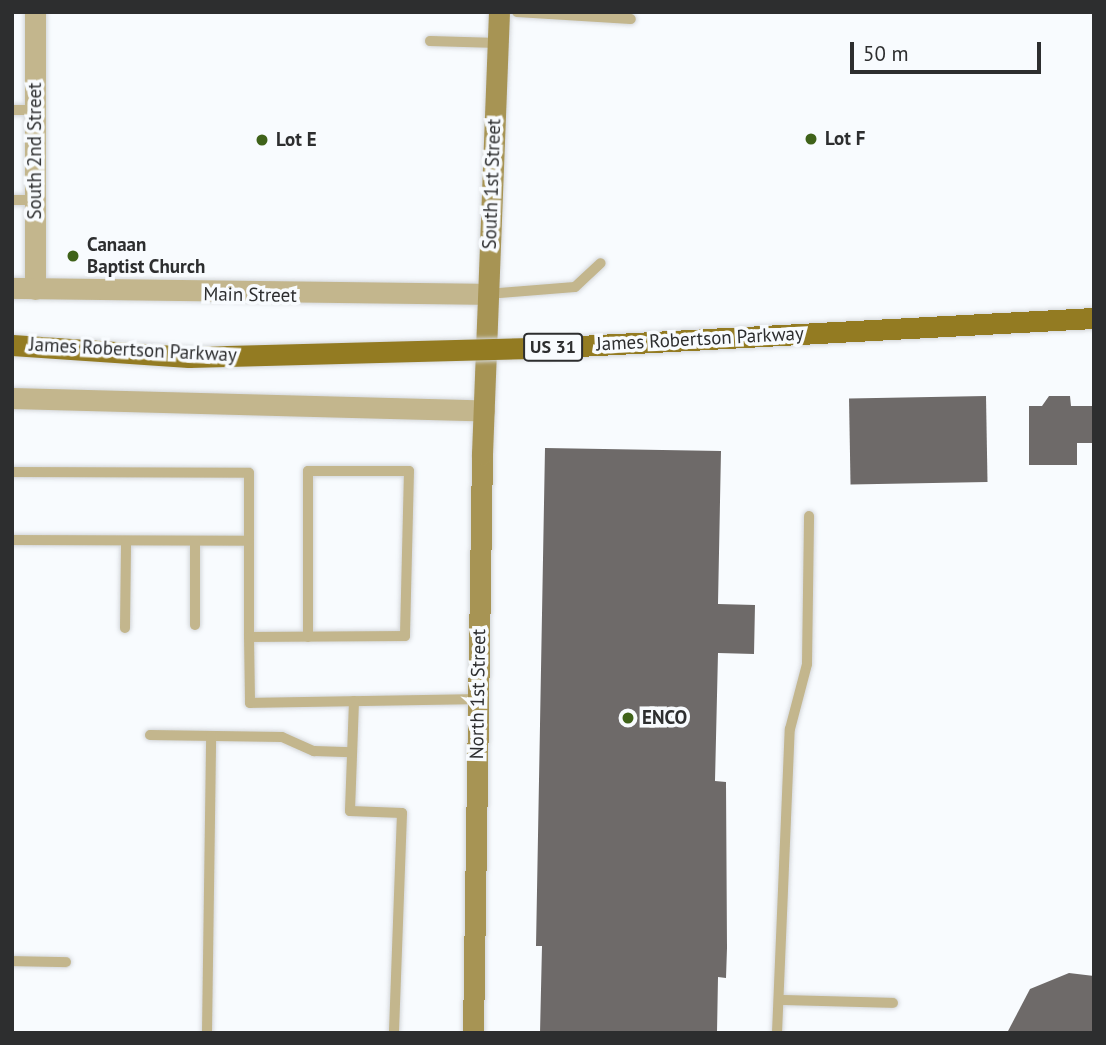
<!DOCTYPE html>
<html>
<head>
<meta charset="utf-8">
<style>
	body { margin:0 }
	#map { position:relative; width:1106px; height:1045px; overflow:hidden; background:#f8fbfe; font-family:"PT Sans",sans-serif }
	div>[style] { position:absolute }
	.building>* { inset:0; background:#6e6a69; transform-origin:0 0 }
	.roads { filter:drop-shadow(0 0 2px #d3d6d9) drop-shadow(0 0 2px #d3d6d9) }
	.lane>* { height:10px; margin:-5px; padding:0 5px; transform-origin:5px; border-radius:5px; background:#c3b68d }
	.street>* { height:21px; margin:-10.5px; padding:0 10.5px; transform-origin:10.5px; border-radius:10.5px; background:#c3b68d }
	.secondary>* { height:21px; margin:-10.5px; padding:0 10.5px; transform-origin:10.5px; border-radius:10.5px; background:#a79454 }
	.bridges { filter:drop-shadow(0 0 2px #d3d6d9) drop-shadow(0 0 2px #d3d6d9) }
	.primary-bridge>* { height:21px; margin:-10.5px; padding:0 10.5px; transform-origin:10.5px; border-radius:10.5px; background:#937b22 }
	.dots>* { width:19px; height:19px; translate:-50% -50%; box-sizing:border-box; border:4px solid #f8fbfe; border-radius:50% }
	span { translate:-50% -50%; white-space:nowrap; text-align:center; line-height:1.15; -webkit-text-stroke:7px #f8fbfe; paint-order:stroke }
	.shield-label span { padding:2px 5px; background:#f8fbfe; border:2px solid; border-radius:5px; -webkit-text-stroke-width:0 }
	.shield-label { font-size:18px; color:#2d2e2f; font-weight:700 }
	.poi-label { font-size:19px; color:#2d2e2f; font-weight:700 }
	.left { translate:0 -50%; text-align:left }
	.street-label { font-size:19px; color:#2d2e2f }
	.frame { position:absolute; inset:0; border:14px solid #2d2e2f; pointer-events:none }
	.scale { position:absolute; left:850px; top:42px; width:191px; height:32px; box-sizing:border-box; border:4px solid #2d2e2f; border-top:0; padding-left:9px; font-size:21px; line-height:24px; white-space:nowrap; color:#2d2e2f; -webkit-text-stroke:5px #f8fbfe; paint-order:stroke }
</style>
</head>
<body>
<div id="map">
	<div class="building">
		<i style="left:986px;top:396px;width:86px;height:137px;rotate:89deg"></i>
		<i style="clip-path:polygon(1049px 396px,1070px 396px,1071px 406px,1094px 406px,1094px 443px,1077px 443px,1077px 465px,1029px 465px,1029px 406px,1042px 406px)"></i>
		<i style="clip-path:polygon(545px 448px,721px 451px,718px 604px,755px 605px,754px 654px,718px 653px,715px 781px,726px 782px,727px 948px,726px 978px,718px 977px,717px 1033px,540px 1033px,542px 946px,536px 946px)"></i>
		<i style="clip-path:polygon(1069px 973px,1094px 976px,1094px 1033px,1007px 1033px,1030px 989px)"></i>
	</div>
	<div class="roads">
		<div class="lane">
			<i style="left:517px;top:12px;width:114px;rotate:3.5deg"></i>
			<i style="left:430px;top:41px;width:68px;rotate:1.7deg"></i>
			<i style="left:12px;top:110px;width:23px"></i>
			<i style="left:12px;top:200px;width:23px"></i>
			<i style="left:487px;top:294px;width:88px;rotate:-4.5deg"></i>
			<i style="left:575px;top:287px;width:35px;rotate:-43deg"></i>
			<i style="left:12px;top:472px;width:237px;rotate:0.2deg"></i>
			<i style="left:249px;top:473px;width:164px;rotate:90deg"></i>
			<i style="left:12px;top:540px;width:237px;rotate:0.2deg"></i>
			<i style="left:195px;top:625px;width:84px;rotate:-90deg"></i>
			<i style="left:125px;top:628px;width:87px;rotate:-89.3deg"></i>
			<i style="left:308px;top:637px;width:166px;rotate:-90deg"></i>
			<i style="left:308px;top:471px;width:101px"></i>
			<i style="left:409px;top:471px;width:165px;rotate:91.4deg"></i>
			<i style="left:405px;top:636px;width:156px;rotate:179.6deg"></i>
			<i style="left:249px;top:637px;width:66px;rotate:89.1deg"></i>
			<i style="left:250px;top:703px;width:228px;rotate:-1deg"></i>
			<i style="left:354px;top:701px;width:110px;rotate:92.1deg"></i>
			<i style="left:350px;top:811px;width:52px;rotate:2.2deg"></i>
			<i style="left:402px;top:813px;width:220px;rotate:92.1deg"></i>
			<i style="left:150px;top:735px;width:132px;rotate:0.9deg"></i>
			<i style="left:282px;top:737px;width:35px;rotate:24deg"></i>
			<i style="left:314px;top:751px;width:38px;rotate:2deg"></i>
			<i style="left:12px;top:961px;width:54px;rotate:1.1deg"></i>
			<i style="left:779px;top:1000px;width:114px;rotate:1.5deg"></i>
			<i style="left:207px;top:1033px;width:297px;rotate:-89.2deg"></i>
			<i style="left:777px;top:1033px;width:304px;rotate:-87.6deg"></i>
			<i style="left:790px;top:729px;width:67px;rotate:-75.3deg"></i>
			<i style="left:807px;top:664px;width:148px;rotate:-89.2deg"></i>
		</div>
		<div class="street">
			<i style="left:35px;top:12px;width:277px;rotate:90deg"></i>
			<i style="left:12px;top:288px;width:475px;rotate:0.7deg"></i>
			<i style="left:12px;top:398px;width:472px;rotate:1.5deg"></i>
		</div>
		<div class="secondary">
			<i style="left:473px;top:1033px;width:579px;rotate:-89.11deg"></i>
			<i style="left:482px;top:454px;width:442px;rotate:-87.8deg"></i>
		</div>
	</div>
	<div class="bridges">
		<div class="primary-bridge">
			<i style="left:12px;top:345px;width:177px;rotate:3.9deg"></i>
			<i style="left:189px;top:357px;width:354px;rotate:-1.5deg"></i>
			<i style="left:543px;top:348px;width:552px;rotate:-3.12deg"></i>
		</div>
	</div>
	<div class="dots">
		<i style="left:811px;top:139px;background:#3f6219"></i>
		<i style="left:262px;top:140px;background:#3f6219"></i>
		<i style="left:73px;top:256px;background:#3f6219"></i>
		<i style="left:628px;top:718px;background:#3f6219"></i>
	</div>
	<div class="shield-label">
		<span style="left:553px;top:347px">US 31</span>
	</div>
	<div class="poi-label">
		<span class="left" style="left:825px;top:139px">Lot F</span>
		<span class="left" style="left:276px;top:140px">Lot E</span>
		<span class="left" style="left:87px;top:256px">Canaan<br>Baptist Church</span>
		<span class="left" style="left:642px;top:718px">ENCO</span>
	</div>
	<div class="street-label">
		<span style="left:35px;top:151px;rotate:-90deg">South 2nd Street</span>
		<span style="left:492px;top:184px;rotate:-88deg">South 1st Street</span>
		<span style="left:250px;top:295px;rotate:1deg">Main Street</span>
		<span style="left:700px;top:339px;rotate:-3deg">James Robertson Parkway</span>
		<span style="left:133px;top:350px;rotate:3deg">James Robertson Parkway</span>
		<span style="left:478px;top:694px;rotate:-89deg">North 1st Street</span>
	</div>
	<div class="frame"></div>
	<div class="scale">50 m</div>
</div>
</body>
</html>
